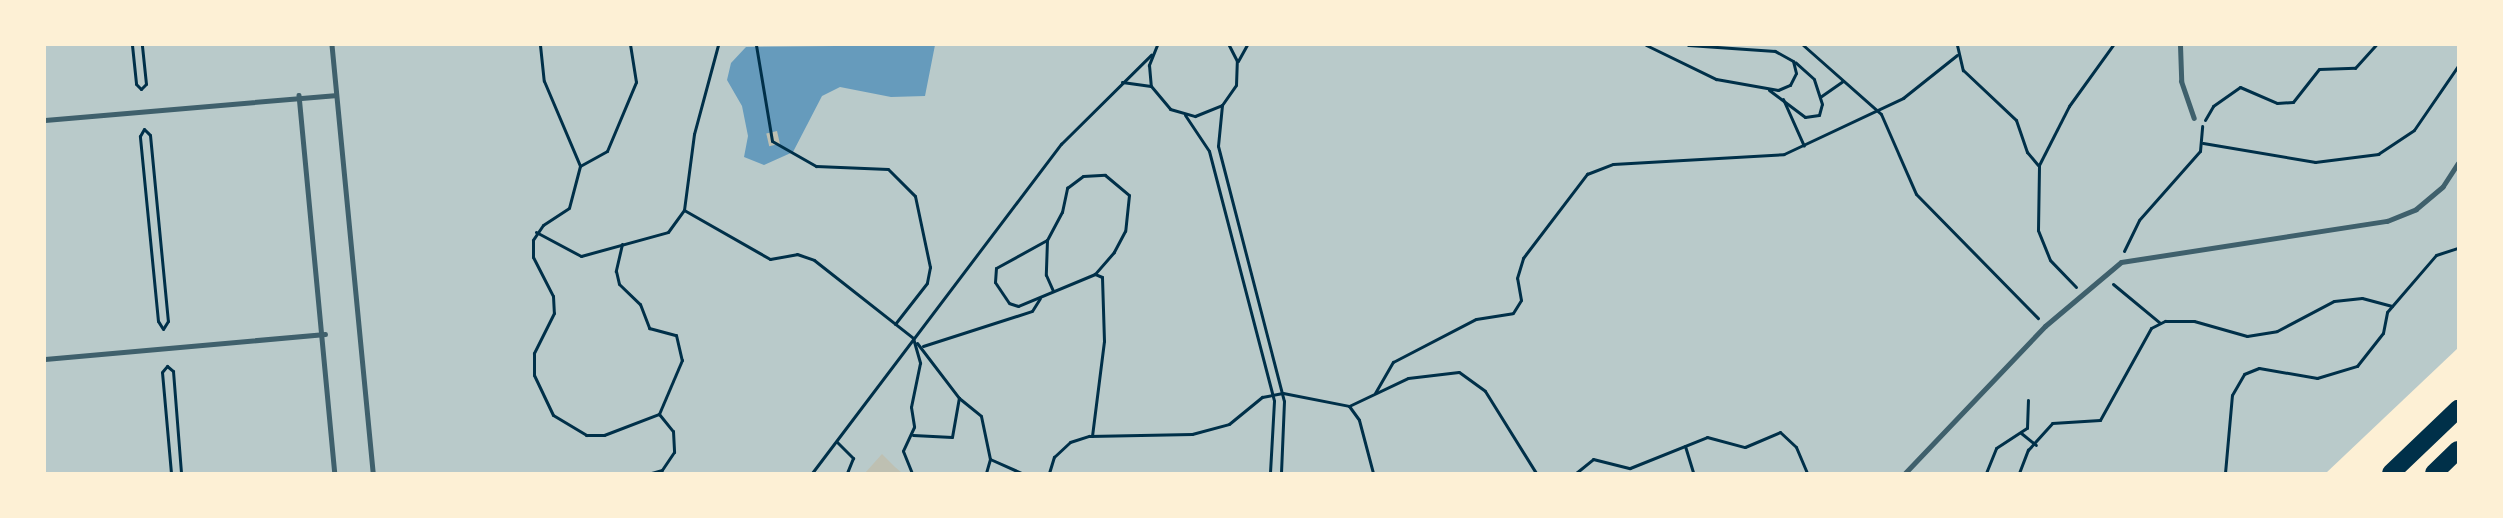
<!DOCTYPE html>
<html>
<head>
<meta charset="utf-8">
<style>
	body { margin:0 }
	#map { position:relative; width:2503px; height:518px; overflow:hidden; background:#fdf0d5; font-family:Arial,sans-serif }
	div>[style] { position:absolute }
	.green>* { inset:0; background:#b9caca }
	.water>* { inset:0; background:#669bbc }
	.building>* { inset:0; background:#bec0b2; transform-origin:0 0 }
	.path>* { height:3px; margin:-1.5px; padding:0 1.5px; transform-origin:1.5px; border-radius:1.5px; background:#003049 }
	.service>* { height:4.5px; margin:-2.25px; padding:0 2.25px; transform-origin:2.25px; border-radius:2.25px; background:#3f606c }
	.pedestrian>* { height:5px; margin:-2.5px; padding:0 2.5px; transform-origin:2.5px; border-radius:2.5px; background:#3f606c }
	.motorway>* { height:18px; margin:-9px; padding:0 9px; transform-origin:9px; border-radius:9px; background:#003049 }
	span { translate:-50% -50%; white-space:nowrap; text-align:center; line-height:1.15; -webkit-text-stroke:4.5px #fdf0d5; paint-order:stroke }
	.frame { position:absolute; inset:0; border:46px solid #fdf0d5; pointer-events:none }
</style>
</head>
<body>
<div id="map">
	<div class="green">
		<i style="clip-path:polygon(45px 45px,2458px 45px,2458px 348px,2326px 473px,45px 473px)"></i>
	</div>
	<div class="water">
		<i style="clip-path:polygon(935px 45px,925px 96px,891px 97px,840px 87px,822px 96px,793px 152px,764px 165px,744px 157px,748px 136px,742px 106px,727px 80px,731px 63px,746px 47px)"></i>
	</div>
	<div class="building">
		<i style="left:777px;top:131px;width:13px;height:11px;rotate:77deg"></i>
		<i style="clip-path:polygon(882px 454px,895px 467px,902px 473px,865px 473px)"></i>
	</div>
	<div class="path">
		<i style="left:132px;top:45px;width:39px;rotate:84deg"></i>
		<i style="left:136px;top:84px;width:7px;rotate:45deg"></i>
		<i style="left:141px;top:89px;width:7px;rotate:-45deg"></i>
		<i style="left:146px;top:84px;width:39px;rotate:-96deg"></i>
		<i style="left:540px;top:45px;width:36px;rotate:84deg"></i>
		<i style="left:544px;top:81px;width:92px;rotate:67deg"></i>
		<i style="left:580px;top:166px;width:43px;rotate:104.7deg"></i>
		<i style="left:569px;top:208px;width:31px;rotate:147deg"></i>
		<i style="left:543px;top:225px;width:18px;rotate:124deg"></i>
		<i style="left:533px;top:240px;width:17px;rotate:90deg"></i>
		<i style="left:533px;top:257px;width:44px;rotate:62.9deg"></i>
		<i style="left:553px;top:296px;width:17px;rotate:87deg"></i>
		<i style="left:554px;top:313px;width:45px;rotate:116.6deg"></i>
		<i style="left:534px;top:353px;width:22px;rotate:90deg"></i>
		<i style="left:534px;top:375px;width:44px;rotate:64.6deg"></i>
		<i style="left:553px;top:415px;width:39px;rotate:31deg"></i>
		<i style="left:586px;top:435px;width:18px"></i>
		<i style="left:604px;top:435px;width:59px;rotate:-20.9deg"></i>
		<i style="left:659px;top:414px;width:22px;rotate:51deg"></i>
		<i style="left:673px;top:431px;width:21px;rotate:87deg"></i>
		<i style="left:674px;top:452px;width:22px;rotate:124deg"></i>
		<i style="left:662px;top:470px;width:11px;rotate:165deg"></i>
		<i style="left:718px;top:45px;width:92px;rotate:105.1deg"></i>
		<i style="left:694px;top:134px;width:77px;rotate:97.5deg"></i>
		<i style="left:684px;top:210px;width:99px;rotate:29.7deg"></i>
		<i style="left:770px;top:259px;width:27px;rotate:-10deg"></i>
		<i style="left:797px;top:254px;width:18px;rotate:19deg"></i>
		<i style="left:814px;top:260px;width:126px;rotate:38.2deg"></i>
		<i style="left:913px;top:338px;width:26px;rotate:74deg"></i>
		<i style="left:920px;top:363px;width:45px;rotate:101.6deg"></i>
		<i style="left:911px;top:407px;width:20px;rotate:81deg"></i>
		<i style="left:914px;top:427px;width:26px;rotate:115deg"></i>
		<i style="left:903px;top:451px;width:24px;rotate:68deg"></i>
		<i style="left:756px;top:45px;width:97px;rotate:80.5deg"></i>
		<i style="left:772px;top:141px;width:51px;rotate:29.6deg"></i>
		<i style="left:816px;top:166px;width:72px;rotate:2.4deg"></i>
		<i style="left:888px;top:169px;width:38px;rotate:45deg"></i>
		<i style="left:915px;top:196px;width:73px;rotate:78.1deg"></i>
		<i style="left:930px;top:267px;width:16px;rotate:101deg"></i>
		<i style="left:927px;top:283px;width:52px;rotate:128deg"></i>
		<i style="left:1157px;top:45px;width:22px;rotate:112deg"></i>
		<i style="left:1149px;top:65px;width:21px;rotate:85deg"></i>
		<i style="left:1151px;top:86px;width:30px;rotate:50deg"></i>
		<i style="left:1170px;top:109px;width:26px;rotate:16deg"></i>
		<i style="left:1195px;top:116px;width:29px;rotate:-22deg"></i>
		<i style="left:1222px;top:105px;width:24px;rotate:-55deg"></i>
		<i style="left:1236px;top:85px;width:24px;rotate:-88deg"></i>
		<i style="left:1237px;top:61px;width:18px;rotate:-117deg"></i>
		<i style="left:1646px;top:45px;width:78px;rotate:25.9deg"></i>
		<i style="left:1716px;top:79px;width:63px;rotate:10.1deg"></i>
		<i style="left:1778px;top:90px;width:13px;rotate:-23deg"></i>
		<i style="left:1790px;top:85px;width:13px;rotate:-63deg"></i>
		<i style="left:1796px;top:73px;width:12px;rotate:-104deg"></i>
		<i style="left:1793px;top:61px;width:21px;rotate:-151deg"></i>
		<i style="left:1775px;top:51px;width:87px;rotate:-176.1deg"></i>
		<i style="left:1803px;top:45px;width:104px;rotate:41.5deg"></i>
		<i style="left:1881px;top:114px;width:87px;rotate:66.4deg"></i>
		<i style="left:1916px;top:194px;width:174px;rotate:45.5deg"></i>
		<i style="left:1957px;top:45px;width:26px;rotate:77deg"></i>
		<i style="left:1963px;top:70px;width:73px;rotate:43.3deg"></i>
		<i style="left:2016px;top:120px;width:34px;rotate:71deg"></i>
		<i style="left:2027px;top:152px;width:17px;rotate:50deg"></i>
		<i style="left:1238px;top:61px;width:18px;rotate:-61deg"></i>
		<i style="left:1122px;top:82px;width:29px;rotate:8deg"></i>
		<i style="left:1769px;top:90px;width:45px;rotate:36.9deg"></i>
		<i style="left:1805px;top:117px;width:14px;rotate:-8deg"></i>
		<i style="left:1819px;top:115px;width:11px;rotate:-75deg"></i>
		<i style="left:1822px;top:104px;width:26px;rotate:-108deg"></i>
		<i style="left:1814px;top:79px;width:25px;rotate:-138deg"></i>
		<i style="left:1820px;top:97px;width:28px;rotate:-35deg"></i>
		<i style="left:1783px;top:99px;width:51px;rotate:65.9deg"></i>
		<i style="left:1222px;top:105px;width:41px;rotate:95.6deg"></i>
		<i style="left:1218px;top:146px;width:263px;rotate:75.5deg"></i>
		<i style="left:1284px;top:401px;width:72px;rotate:92.4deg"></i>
		<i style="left:1185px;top:115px;width:43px;rotate:56.3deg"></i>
		<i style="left:1209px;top:151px;width:258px;rotate:75.4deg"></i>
		<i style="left:1274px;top:401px;width:72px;rotate:93.2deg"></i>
		<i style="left:2205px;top:120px;width:16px;rotate:-60deg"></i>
		<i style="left:2213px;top:106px;width:33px;rotate:-35deg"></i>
		<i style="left:2240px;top:87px;width:40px;rotate:23.4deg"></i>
		<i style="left:2277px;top:103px;width:16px;rotate:-4deg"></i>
		<i style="left:2293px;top:102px;width:42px;rotate:-51.8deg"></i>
		<i style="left:2319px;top:69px;width:36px;rotate:-2deg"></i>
		<i style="left:2355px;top:68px;width:31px;rotate:-48deg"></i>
		<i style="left:144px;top:129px;width:8px;rotate:45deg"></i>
		<i style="left:150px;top:135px;width:187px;rotate:84.5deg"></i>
		<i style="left:168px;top:321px;width:9px;rotate:122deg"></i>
		<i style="left:163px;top:329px;width:9px;rotate:-122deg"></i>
		<i style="left:158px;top:321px;width:186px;rotate:-95.6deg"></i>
		<i style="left:140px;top:136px;width:8px;rotate:-60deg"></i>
		<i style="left:2203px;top:143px;width:114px;rotate:9.6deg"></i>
		<i style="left:2315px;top:162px;width:64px;rotate:-7.2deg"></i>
		<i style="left:2378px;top:154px;width:43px;rotate:-33.7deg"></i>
		<i style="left:2414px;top:130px;width:78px;rotate:-55.5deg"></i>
		<i style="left:580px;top:166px;width:31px;rotate:-29deg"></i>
		<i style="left:607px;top:151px;width:75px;rotate:-67.2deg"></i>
		<i style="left:636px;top:82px;width:37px;rotate:-99deg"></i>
		<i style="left:1105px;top:175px;width:31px;rotate:40deg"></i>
		<i style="left:1129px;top:195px;width:36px;rotate:96deg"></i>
		<i style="left:1125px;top:231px;width:24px;rotate:118deg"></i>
		<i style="left:1114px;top:252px;width:29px;rotate:131deg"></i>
		<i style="left:1095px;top:274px;width:83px;rotate:157.4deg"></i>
		<i style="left:1018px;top:306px;width:9px;rotate:-162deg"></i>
		<i style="left:1009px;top:303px;width:25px;rotate:-124deg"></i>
		<i style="left:995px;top:282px;width:14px;rotate:-86deg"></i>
		<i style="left:996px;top:268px;width:58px;rotate:-28.8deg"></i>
		<i style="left:1047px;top:240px;width:32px;rotate:-62deg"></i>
		<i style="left:1062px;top:212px;width:25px;rotate:-78deg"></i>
		<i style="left:1067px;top:188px;width:20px;rotate:-37deg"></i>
		<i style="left:1083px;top:176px;width:22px;rotate:-3deg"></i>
		<i style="left:536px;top:232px;width:51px;rotate:28.1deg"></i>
		<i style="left:581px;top:256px;width:90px;rotate:-15.4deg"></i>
		<i style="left:668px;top:232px;width:27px;rotate:-54deg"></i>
		<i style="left:1047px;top:240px;width:35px;rotate:92deg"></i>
		<i style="left:1046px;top:275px;width:17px;rotate:66deg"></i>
		<i style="left:622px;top:244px;width:28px;rotate:103deg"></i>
		<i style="left:616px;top:271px;width:13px;rotate:77deg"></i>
		<i style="left:619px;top:284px;width:29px;rotate:44deg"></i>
		<i style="left:640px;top:304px;width:26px;rotate:69deg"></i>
		<i style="left:649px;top:328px;width:28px;rotate:15deg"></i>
		<i style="left:676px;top:335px;width:26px;rotate:77deg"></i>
		<i style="left:682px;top:360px;width:59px;rotate:113.1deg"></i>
		<i style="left:2124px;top:251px;width:34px;rotate:-64deg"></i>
		<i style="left:2139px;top:220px;width:92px;rotate:-48.5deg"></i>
		<i style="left:2200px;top:151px;width:25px;rotate:-85deg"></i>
		<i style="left:2113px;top:284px;width:61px;rotate:39.7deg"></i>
		<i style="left:2076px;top:287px;width:37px;rotate:-134deg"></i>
		<i style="left:2050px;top:260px;width:32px;rotate:-112deg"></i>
		<i style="left:2038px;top:230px;width:65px;rotate:-89.1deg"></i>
		<i style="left:2039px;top:165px;width:66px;rotate:-63deg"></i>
		<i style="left:2069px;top:106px;width:75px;rotate:-54.2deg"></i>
		<i style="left:917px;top:343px;width:69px;rotate:52.6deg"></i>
		<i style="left:959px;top:398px;width:28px;rotate:39deg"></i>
		<i style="left:981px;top:416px;width:44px;rotate:78.2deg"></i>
		<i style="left:990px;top:459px;width:15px;rotate:106deg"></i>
		<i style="left:923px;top:346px;width:114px;rotate:-17.8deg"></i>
		<i style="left:1032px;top:311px;width:15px;rotate:-58deg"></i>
		<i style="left:1375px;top:393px;width:36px;rotate:-60deg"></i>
		<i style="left:1393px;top:362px;width:93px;rotate:-27.4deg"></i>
		<i style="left:1476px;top:319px;width:37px;rotate:-9deg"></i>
		<i style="left:1513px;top:313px;width:15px;rotate:-58deg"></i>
		<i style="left:1521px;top:300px;width:22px;rotate:-100deg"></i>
		<i style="left:1517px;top:278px;width:21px;rotate:-73deg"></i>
		<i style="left:1523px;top:258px;width:106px;rotate:-52.7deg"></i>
		<i style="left:1587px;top:174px;width:28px;rotate:-21deg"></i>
		<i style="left:1613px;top:164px;width:171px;rotate:-3.3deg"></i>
		<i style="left:1784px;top:154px;width:132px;rotate:-25.2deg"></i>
		<i style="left:1903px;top:98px;width:69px;rotate:-38.5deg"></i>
		<i style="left:1349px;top:406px;width:65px;rotate:-25.4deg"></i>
		<i style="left:1408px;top:378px;width:51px;rotate:-6.7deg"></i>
		<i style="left:1459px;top:372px;width:32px;rotate:36deg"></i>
		<i style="left:1485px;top:391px;width:97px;rotate:58.1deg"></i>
		<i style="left:2021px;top:433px;width:19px;rotate:39deg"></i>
		<i style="left:913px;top:435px;width:39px;rotate:3deg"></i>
		<i style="left:952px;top:437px;width:40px;rotate:-80deg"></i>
		<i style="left:1092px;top:436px;width:96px;rotate:-82.8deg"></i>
		<i style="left:1104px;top:341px;width:64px;rotate:-91.8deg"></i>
		<i style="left:1102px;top:277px;width:8px;rotate:-157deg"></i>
		<i style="left:837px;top:442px;width:23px;rotate:45deg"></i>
		<i style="left:853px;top:458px;width:16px;rotate:112deg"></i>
		<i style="left:1685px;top:446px;width:28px;rotate:73deg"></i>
		<i style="left:990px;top:459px;width:34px;rotate:24deg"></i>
		<i style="left:171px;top:473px;width:101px;rotate:-95.1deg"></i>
		<i style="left:162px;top:372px;width:8px;rotate:-50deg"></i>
		<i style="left:167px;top:366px;width:8px;rotate:40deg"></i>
		<i style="left:173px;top:371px;width:102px;rotate:85.5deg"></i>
		<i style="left:812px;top:473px;width:413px;rotate:-52.9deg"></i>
		<i style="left:1061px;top:144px;width:127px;rotate:-44.7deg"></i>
		<i style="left:1049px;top:473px;width:17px;rotate:-73deg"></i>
		<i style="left:1054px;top:457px;width:22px;rotate:-43deg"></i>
		<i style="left:1070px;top:442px;width:20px;rotate:-18deg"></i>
		<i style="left:1089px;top:436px;width:103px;rotate:-1.1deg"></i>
		<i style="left:1192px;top:434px;width:38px;rotate:-15deg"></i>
		<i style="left:1229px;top:424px;width:43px;rotate:-39.3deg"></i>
		<i style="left:1262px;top:397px;width:21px;rotate:-11deg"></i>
		<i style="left:1283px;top:393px;width:67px;rotate:11.1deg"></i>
		<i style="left:1349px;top:406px;width:17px;rotate:54deg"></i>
		<i style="left:1359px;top:420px;width:55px;rotate:75.2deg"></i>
		<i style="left:1576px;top:473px;width:22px;rotate:-39deg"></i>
		<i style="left:1593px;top:459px;width:38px;rotate:14deg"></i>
		<i style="left:1630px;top:468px;width:83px;rotate:-21.9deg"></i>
		<i style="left:1707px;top:437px;width:39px;rotate:15deg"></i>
		<i style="left:1745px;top:447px;width:38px;rotate:-23deg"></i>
		<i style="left:1780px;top:432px;width:22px;rotate:43deg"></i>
		<i style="left:1796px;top:447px;width:28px;rotate:67deg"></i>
		<i style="left:1986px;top:473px;width:27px;rotate:-68deg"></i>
		<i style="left:1996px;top:448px;width:37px;rotate:-33deg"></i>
		<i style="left:2027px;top:428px;width:28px;rotate:-88deg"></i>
		<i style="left:2019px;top:473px;width:25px;rotate:-69deg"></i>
		<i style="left:2028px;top:450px;width:36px;rotate:-48deg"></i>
		<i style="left:2052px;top:423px;width:48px;rotate:-3.6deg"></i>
		<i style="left:2100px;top:420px;width:105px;rotate:-61deg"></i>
		<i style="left:2151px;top:328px;width:16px;rotate:-27deg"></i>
		<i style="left:2165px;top:321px;width:29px"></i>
		<i style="left:2194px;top:321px;width:55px;rotate:15.8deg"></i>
		<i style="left:2247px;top:336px;width:30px;rotate:-9deg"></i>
		<i style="left:2277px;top:331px;width:64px;rotate:-27.8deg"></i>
		<i style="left:2334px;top:301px;width:28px;rotate:-6deg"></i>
		<i style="left:2362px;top:298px;width:31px;rotate:15deg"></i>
		<i style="left:2225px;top:473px;width:78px;rotate:-84.9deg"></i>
		<i style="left:2232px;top:395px;width:24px;rotate:-60deg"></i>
		<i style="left:2244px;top:374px;width:16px;rotate:-22deg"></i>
		<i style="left:2259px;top:368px;width:59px;rotate:9.8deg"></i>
		<i style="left:2317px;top:378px;width:42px;rotate:-16.7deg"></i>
		<i style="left:2357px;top:366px;width:42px;rotate:-51.8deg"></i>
		<i style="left:2383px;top:333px;width:21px;rotate:-79deg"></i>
		<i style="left:2387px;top:312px;width:75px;rotate:-49.3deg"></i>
		<i style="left:2436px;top:255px;width:23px;rotate:-18deg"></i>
	</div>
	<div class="service">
		<i style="left:332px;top:45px;width:430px;rotate:84.5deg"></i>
		<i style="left:299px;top:95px;width:380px;rotate:84.6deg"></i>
		<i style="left:45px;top:120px;width:290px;rotate:-4.9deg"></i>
		<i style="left:45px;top:359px;width:281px;rotate:-5.1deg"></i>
	</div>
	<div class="pedestrian">
		<i style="left:2180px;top:45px;width:36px;rotate:88deg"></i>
		<i style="left:2181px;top:81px;width:39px;rotate:71deg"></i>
		<i style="left:1905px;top:473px;width:203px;rotate:-46.4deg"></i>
		<i style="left:2045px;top:326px;width:99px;rotate:-40.1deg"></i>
		<i style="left:2121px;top:262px;width:269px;rotate:-8.8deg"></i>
		<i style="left:2387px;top:221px;width:31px;rotate:-22deg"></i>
		<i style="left:2416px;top:209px;width:35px;rotate:-40deg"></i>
		<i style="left:2443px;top:186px;width:27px;rotate:-57deg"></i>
	</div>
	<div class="motorway">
		<i style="left:2391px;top:473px;width:93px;rotate:-43.7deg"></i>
		<i style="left:2434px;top:473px;width:33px;rotate:-44deg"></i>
	</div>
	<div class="frame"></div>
</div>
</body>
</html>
